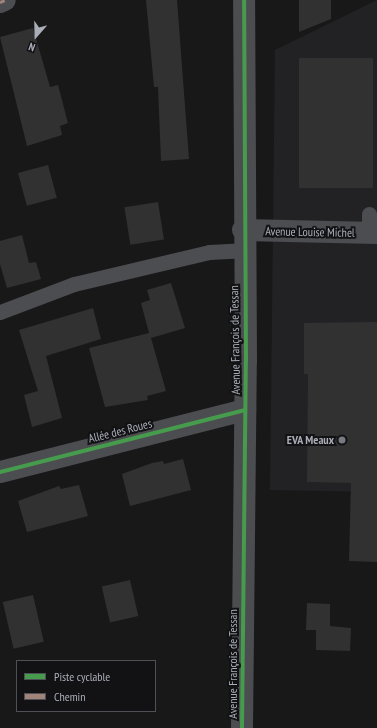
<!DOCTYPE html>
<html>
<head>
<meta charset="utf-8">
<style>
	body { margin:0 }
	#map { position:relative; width:377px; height:728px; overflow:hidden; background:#181818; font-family:"PT Sans Narrow",sans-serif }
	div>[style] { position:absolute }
	.built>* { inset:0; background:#222224 }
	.building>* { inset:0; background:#313132; transform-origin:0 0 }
	.service>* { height:15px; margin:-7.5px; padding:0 7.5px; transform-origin:7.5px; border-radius:7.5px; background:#4c4d51 }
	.minor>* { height:22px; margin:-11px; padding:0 11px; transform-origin:11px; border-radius:11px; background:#4c4d51 }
	.tertiary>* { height:22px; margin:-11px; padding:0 11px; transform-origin:11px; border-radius:11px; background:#4c4d51 }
	.quiet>* { height:3px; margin-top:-1.5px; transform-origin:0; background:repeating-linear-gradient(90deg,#a18479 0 6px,transparent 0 9px) }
	.cycleway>* { height:4px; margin:-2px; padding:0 2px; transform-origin:2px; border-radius:2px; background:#469c4c }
	.dots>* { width:11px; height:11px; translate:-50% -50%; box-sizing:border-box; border:2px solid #121214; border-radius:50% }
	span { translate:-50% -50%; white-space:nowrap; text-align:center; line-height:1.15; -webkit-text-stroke:4px #121214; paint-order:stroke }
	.street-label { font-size:12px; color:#aaaeb8 }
	.poi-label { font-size:12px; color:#aaaeb8; font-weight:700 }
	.right { translate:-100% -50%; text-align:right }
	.legend { position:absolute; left:16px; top:660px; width:140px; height:52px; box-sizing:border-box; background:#121214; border:1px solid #4f5056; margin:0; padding:5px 7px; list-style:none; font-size:12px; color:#aaaeb8 }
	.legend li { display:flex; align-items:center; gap:8px; height:20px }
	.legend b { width:20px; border:1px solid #4f5056 }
	.north { position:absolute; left:16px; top:16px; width:40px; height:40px; -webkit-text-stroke:3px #121214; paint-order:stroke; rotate:200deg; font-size:11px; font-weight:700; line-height:16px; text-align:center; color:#aaaeb8 }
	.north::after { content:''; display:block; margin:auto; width:14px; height:18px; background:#aaaeb8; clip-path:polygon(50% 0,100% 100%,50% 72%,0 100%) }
</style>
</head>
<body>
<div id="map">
	<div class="built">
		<i style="clip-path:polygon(377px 0,377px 492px,270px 490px,275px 50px)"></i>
	</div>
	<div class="building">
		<i style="clip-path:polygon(146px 0,177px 0,189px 159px,161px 161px,158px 87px,154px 87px)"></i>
		<i style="clip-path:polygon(299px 0,331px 0,331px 19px,299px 32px)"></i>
		<i style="clip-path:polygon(33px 28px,50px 87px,58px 85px,68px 123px,60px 126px,62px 135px,27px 146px,0 37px)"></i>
		<i style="left:299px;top:58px;width:74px;height:130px"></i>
		<i style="left:48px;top:165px;width:34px;height:31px;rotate:75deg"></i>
		<i style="left:158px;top:202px;width:38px;height:34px;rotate:81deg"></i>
		<i style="clip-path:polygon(22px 235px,29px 263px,36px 262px,41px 279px,7px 288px,0 264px,0 241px)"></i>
		<i style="clip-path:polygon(171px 283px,185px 328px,151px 338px,166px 391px,147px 396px,148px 400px,105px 407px,89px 348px,149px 333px,141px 303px,150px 300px,147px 290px)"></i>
		<i style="clip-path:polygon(93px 308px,101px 339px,46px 356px,62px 418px,32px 427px,24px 395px,38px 391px,19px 330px)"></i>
		<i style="clip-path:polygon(377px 322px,377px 562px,349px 561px,351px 483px,307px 482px,308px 374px,304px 374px,304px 323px)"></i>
		<i style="clip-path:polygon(183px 459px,191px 490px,130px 506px,122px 474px,152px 463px,163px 461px,164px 464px)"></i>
		<i style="clip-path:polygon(79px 485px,88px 516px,27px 532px,18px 501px,59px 486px,61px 489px)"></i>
		<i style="left:130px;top:580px;width:37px;height:29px;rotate:77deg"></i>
		<i style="left:33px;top:595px;width:48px;height:31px;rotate:77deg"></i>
		<i style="clip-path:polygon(307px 603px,330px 604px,330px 626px,351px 628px,350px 651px,316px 650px,316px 630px,306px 630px)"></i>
	</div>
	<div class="service">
		<i style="left:369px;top:233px;width:19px;rotate:-90deg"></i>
		<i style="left:0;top:312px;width:79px;rotate:-20.7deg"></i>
		<i style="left:74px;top:284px;width:139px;rotate:-13.3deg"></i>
		<i style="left:209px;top:252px;width:34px;rotate:-3deg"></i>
	</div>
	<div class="minor">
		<i style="left:0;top:2px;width:5px;rotate:-22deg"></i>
		<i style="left:243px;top:230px;width:134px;rotate:1.3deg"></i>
		<i style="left:0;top:472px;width:253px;rotate:-14.2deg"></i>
	</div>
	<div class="tertiary">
		<i style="left:242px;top:728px;width:367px;rotate:-89.4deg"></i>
		<i style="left:246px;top:361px;width:361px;rotate:-90.3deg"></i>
	</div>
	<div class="quiet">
		<i style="left:0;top:2px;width:5px;rotate:-22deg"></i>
	</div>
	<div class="cycleway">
		<i style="left:0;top:472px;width:253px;rotate:-14.2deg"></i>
		<i style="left:242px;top:728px;width:367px;rotate:-89.4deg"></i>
		<i style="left:246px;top:361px;width:361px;rotate:-90.3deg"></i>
	</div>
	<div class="dots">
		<i style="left:342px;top:440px;background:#777a80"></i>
	</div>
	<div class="street-label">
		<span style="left:310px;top:232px;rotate:1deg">Avenue Louise Michel</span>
		<span style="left:235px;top:340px;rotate:-91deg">Avenue François de Tessan</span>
		<span style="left:120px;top:431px;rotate:-14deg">Allée des Roues</span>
		<span style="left:233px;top:664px;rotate:-90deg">Avenue François de Tessan</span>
	</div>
	<div class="poi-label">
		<span class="right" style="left:334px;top:440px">EVA Meaux</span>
	</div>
	<ul class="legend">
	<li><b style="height:5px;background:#469c4c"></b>Piste cyclable</li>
	<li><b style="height:5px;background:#a18479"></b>Chemin</li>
	</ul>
	<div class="north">N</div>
</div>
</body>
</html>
